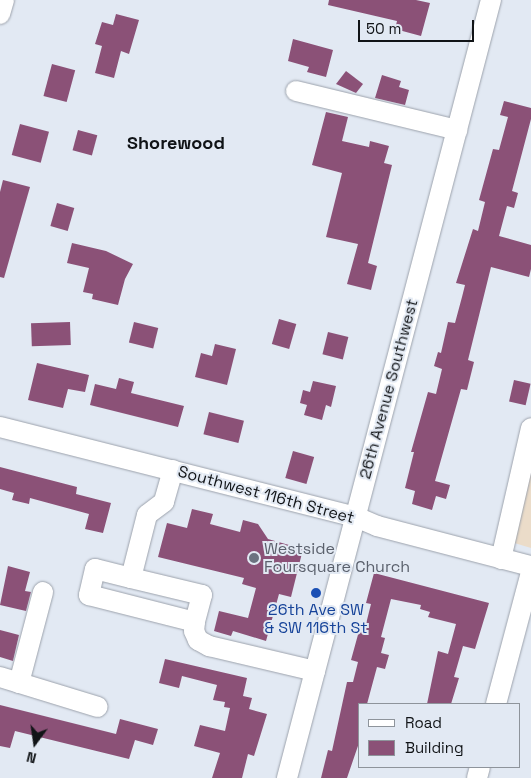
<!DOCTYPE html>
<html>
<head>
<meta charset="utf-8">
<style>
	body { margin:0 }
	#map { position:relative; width:531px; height:778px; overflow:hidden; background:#e2e9f3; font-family:"Space Grotesk",sans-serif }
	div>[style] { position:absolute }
	.education>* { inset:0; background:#ebdcc9 }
	.building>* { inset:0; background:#8b5177; transform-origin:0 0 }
	.roads { filter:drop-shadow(0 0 1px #9ca2ac) drop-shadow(0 0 1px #9ca2ac) }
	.minor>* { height:20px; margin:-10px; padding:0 10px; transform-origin:10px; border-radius:10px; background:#fff }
	.dots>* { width:14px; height:14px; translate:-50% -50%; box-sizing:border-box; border:2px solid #e2e9f3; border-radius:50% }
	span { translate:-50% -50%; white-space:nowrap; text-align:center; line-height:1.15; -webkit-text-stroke:4px #e2e9f3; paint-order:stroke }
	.street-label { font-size:16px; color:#111417 }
	.worship-label { font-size:16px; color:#5b616d }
	.left { translate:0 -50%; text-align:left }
	.transit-label { font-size:16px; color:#164399 }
	.neighbourhood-label { font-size:18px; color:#111417; font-weight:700 }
	.legend { position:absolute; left:358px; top:703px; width:162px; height:65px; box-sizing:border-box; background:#e2e9f3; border:1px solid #8e949b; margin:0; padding:6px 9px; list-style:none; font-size:15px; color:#111417 }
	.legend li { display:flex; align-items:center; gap:10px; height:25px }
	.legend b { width:25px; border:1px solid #8e949b }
	.north { position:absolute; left:10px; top:718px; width:50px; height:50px; -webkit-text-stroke:4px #e2e9f3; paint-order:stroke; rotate:194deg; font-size:14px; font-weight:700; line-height:20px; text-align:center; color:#111417 }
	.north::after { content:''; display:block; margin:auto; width:18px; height:22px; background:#111417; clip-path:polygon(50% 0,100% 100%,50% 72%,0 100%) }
	.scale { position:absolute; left:358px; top:20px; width:116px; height:22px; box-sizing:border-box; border:2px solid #111417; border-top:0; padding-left:6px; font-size:15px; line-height:18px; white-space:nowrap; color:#111417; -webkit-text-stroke:4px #e2e9f3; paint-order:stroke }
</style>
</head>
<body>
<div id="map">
	<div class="education">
		<i style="clip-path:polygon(531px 467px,531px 548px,511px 542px)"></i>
	</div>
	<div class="building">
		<i style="clip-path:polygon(329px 0,416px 0,430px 3px,421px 36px,395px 29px,397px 21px,328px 5px)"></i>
		<i style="clip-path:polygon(116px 14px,139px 20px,129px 54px,121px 51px,114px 78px,95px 73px,102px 46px,95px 44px,102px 22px,113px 25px)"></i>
		<i style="clip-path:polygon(293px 39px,333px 50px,326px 77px,307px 72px,309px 67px,288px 61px)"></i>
		<i style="left:52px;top:64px;width:24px;height:33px;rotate:15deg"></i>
		<i style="clip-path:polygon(346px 71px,363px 84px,356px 93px,336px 84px)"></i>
		<i style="clip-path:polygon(382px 75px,401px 81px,399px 87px,409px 90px,405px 105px,375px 98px)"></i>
		<i style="clip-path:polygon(504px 101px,531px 108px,531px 119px,512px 191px,518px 193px,514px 208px,507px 206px,499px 236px,531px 245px,531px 269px,529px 277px,491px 267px,468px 360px,474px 362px,467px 390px,461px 389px,435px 481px,450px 485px,446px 499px,436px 496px,432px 510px,412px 504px,415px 491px,405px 488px,414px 452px,411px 452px,428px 392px,436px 394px,442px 369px,434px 366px,438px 352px,441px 353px,448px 322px,455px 323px,462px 297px,465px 285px,456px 283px,473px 229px,478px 231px,485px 202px,479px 200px,493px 149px,499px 150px,508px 117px,500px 115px)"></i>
		<i style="clip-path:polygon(326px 112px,348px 117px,342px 141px,369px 147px,370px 141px,389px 146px,384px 163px,392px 165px,368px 263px,377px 266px,371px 290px,347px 284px,358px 244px,326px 237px,342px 173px,312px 165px)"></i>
		<i style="left:20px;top:124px;width:30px;height:32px;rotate:15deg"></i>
		<i style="left:78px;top:130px;width:20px;height:21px;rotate:15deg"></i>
		<i style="clip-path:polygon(3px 180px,30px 187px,4px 278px,0 277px,0 192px)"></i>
		<i style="left:57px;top:203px;width:18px;height:24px;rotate:16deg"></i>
		<i style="clip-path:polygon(72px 243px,106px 251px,133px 264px,125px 279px,118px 305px,92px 299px,93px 294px,83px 292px,89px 268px,67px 263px)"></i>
		<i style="left:279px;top:319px;width:18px;height:26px;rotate:16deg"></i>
		<i style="left:70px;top:322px;width:23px;height:39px;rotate:88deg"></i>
		<i style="left:134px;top:322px;width:25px;height:21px;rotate:14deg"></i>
		<i style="left:328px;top:332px;width:21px;height:23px;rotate:14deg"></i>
		<i style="clip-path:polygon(215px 344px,236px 349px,227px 385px,195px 377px,201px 353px,212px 356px)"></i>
		<i style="clip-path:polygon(37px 363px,89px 375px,85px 392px,68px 389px,63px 408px,28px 400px)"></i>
		<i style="clip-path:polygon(119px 378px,134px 382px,131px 393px,184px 406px,178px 427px,90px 405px,95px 384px,116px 389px)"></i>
		<i style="left:514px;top:380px;width:17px;height:22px;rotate:13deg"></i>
		<i style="clip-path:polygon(313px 381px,336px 386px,331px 407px,326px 405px,322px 420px,304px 415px,307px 405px,300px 403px,303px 390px,310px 392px)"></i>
		<i style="left:209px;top:412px;width:36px;height:23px;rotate:14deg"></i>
		<i style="left:293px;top:451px;width:22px;height:28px;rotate:16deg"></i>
		<i style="clip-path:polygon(0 467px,77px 487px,76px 494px,111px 503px,103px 533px,85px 529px,89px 514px,30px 498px,29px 504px,12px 500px,14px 493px,0 489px)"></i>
		<i style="clip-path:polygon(192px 509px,213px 514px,210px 524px,240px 532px,243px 520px,258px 524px,268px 539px,303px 549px,291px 597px,279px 594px,266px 641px,233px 631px,231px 636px,214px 631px,219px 611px,248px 618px,256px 588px,242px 584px,244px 578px,158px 557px,167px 523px,187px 528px)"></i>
		<i style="clip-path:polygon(8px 566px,30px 572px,25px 591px,31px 592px,26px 611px,0 605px)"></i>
		<i style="clip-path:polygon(374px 573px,489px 603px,475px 649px,463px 646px,454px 677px,459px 678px,451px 704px,427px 704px,438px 651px,448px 654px,456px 624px,428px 617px,430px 612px,420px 609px,421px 605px,391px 599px,381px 637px,385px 638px,381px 653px,389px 655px,385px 669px,377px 667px,367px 704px,360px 704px,360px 740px,347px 778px,321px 778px,328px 750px,332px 751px,347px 682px,353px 682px,358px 662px,351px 660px,359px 631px,364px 632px,371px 604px,366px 603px)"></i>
		<i style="clip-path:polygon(0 630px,19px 635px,13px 661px,0 657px)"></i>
		<i style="clip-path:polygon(165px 659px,247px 678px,243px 696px,252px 698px,249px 709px,267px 714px,254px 756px,248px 754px,242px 778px,212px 778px,220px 753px,194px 746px,200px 725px,225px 731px,230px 708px,224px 707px,225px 702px,213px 700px,217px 685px,182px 676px,179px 688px,159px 683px)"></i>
		<i style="clip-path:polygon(0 705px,116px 734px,120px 719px,158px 729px,153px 745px,135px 740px,129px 759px,15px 731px,10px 748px,0 746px)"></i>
	</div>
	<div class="roads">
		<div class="minor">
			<i style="left:0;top:14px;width:15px;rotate:-74deg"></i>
			<i style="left:296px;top:91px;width:166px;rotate:13.6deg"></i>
			<i style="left:0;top:427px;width:367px;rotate:14.2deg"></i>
			<i style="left:356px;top:517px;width:23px;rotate:23deg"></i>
			<i style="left:377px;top:526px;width:159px;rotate:14.6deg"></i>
			<i style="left:173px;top:470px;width:33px;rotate:106deg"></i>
			<i style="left:164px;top:502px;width:21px;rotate:143deg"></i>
			<i style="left:147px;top:515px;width:65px;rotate:104.3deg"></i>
			<i style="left:131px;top:578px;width:37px;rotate:-166deg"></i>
			<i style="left:95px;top:569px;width:27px;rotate:103deg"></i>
			<i style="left:89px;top:595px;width:109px;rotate:14.3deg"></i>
			<i style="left:195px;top:622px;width:9px;rotate:96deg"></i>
			<i style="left:194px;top:631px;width:10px;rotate:66deg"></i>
			<i style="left:198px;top:640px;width:13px;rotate:29deg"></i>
			<i style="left:209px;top:646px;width:109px;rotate:13.3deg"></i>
			<i style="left:501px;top:559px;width:134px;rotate:-77.1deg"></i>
			<i style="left:131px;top:578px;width:73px;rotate:13.5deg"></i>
			<i style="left:202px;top:595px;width:28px;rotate:105deg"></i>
			<i style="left:0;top:677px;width:102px;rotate:17deg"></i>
			<i style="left:19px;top:683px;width:94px;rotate:-75.2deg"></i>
			<i style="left:496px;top:704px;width:137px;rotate:-75.1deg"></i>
			<i style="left:287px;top:778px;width:804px;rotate:-75.31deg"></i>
			<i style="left:477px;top:778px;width:11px;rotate:-75deg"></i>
		</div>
	</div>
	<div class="dots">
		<i style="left:254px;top:558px;background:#6b7280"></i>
		<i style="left:316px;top:593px;background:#1a4fb4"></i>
	</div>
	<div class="street-label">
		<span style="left:389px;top:389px;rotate:-75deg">26th Avenue Southwest</span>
		<span style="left:266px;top:495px;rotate:15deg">Southwest 116th Street</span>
	</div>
	<div class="worship-label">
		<span class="left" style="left:264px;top:558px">Westside<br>Foursquare Church</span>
	</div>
	<div class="transit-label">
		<span style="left:316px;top:619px">26th Ave SW<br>&amp; SW 116th St</span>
	</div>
	<div class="neighbourhood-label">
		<span style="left:176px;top:143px">Shorewood</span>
	</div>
	<ul class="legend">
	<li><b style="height:6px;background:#fff"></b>Road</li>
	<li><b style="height:14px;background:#8b5177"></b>Building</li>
	</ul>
	<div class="north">N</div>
	<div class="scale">50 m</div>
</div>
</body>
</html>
